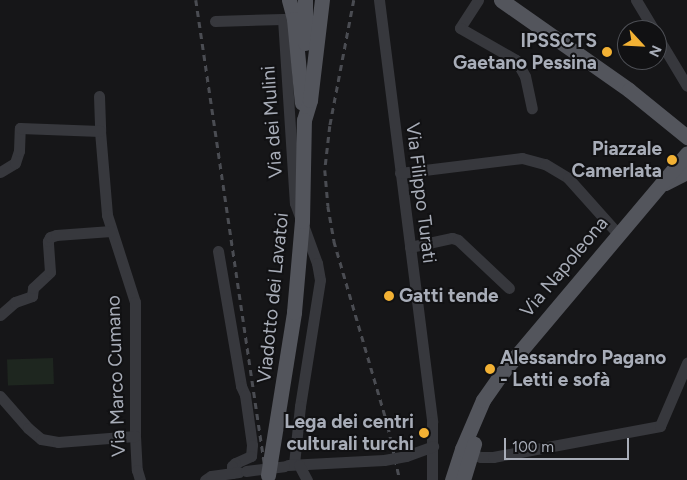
<!DOCTYPE html>
<html>
<head>
<meta charset="utf-8">
<style>
	body { margin:0 }
	#map { position:relative; width:687px; height:480px; overflow:hidden; background:#161618; font-family:Figtree,sans-serif }
	div>[style] { position:absolute }
	.green>* { inset:0; background:#1e261f; transform-origin:0 0 }
	.minor>* { height:11px; margin:-5.5px; padding:0 5.5px; transform-origin:5.5px; border-radius:5.5px; background:#37383d }
	.major>* { height:15px; margin:-7.5px; padding:0 7.5px; transform-origin:7.5px; border-radius:7.5px; background:#53555c }
	.rail>* { height:2.5px; margin-top:-1.25px; transform-origin:0; background:repeating-linear-gradient(90deg,#4a4c52 0 6px,transparent 0 11px) }
	.minor-bridge>* { height:11px; margin:-5.5px; padding:0 5.5px; transform-origin:5.5px; border-radius:5.5px; background:#37383d }
	.major-bridge>* { height:15px; margin:-7.5px; padding:0 7.5px; transform-origin:7.5px; border-radius:7.5px; background:#53555c }
	.dots>* { width:14px; height:14px; translate:-50% -50%; box-sizing:border-box; border:2px solid #111113; border-radius:50% }
	span { translate:-50% -50%; white-space:nowrap; text-align:center; line-height:1.15; -webkit-text-stroke:4px #111113; paint-order:stroke }
	.poi-label { font-size:19px; color:#a8adb8; font-weight:700 }
	.right { translate:-100% -50%; text-align:right }
	.left { translate:0 -50%; text-align:left }
	.street-label { font-size:19px; color:#a8adb8 }
	.north { position:absolute; left:617px; top:20px; width:50px; height:50px; box-sizing:border-box; background:#111113; border:1px solid #4d4f55; border-radius:50%; rotate:115deg; font-size:14px; font-weight:700; line-height:20px; text-align:center; color:#a8adb8 }
	.north::after { content:''; display:block; margin:auto; width:18px; height:22px; background:#f2b134; clip-path:polygon(50% 0,100% 100%,50% 72%,0 100%) }
	.scale { position:absolute; left:504px; top:438px; width:125px; height:22px; box-sizing:border-box; border:2px solid #a8adb8; border-top:0; padding-left:6px; font-size:15px; line-height:18px; white-space:nowrap; color:#a8adb8; -webkit-text-stroke:4px #111113; paint-order:stroke }
</style>
</head>
<body>
<div id="map">
	<div class="green">
		<i style="left:53px;top:358px;width:26px;height:46px;rotate:88deg"></i>
	</div>
	<div class="minor">
		<i style="left:379px;top:0;width:425px;rotate:82.8deg"></i>
		<i style="left:432px;top:422px;width:58px;rotate:90deg"></i>
		<i style="left:478px;top:0;width:33px;rotate:123deg"></i>
		<i style="left:460px;top:28px;width:64px;rotate:29.7deg"></i>
		<i style="left:516px;top:60px;width:18px;rotate:61deg"></i>
		<i style="left:525px;top:76px;width:33px;rotate:78deg"></i>
		<i style="left:636px;top:0;width:35px;rotate:59deg"></i>
		<i style="left:215px;top:21px;width:68px;rotate:-1.7deg"></i>
		<i style="left:283px;top:19px;width:184px;rotate:86.3deg"></i>
		<i style="left:295px;top:203px;width:64px;rotate:69.9deg"></i>
		<i style="left:317px;top:263px;width:17px;rotate:80deg"></i>
		<i style="left:320px;top:280px;width:128px;rotate:99deg"></i>
		<i style="left:300px;top:406px;width:58px;rotate:95.9deg"></i>
		<i style="left:657px;top:36px;width:58px;rotate:59deg"></i>
		<i style="left:99px;top:96px;width:35px;rotate:88deg"></i>
		<i style="left:100px;top:131px;width:84px;rotate:85.2deg"></i>
		<i style="left:107px;top:215px;width:91px;rotate:72.2deg"></i>
		<i style="left:135px;top:302px;width:134px;rotate:90deg"></i>
		<i style="left:135px;top:436px;width:34px;rotate:87deg"></i>
		<i style="left:137px;top:470px;width:10px;rotate:73deg"></i>
		<i style="left:0;top:172px;width:17px;rotate:-31deg"></i>
		<i style="left:15px;top:163px;width:13px;rotate:-72deg"></i>
		<i style="left:19px;top:151px;width:23px;rotate:-88deg"></i>
		<i style="left:20px;top:128px;width:80px;rotate:2.1deg"></i>
		<i style="left:400px;top:173px;width:123px;rotate:-7deg"></i>
		<i style="left:522px;top:158px;width:24px;rotate:15deg"></i>
		<i style="left:545px;top:164px;width:27px;rotate:31deg"></i>
		<i style="left:568px;top:178px;width:75px;rotate:48.2deg"></i>
		<i style="left:410px;top:247px;width:43px;rotate:-12.1deg"></i>
		<i style="left:452px;top:238px;width:6px;rotate:18deg"></i>
		<i style="left:458px;top:240px;width:70px;rotate:43.3deg"></i>
		<i style="left:218px;top:251px;width:137px;rotate:80.3deg"></i>
		<i style="left:241px;top:386px;width:10px;rotate:66deg"></i>
		<i style="left:245px;top:395px;width:50px;rotate:82deg"></i>
		<i style="left:252px;top:445px;width:11px;rotate:95deg"></i>
		<i style="left:251px;top:456px;width:17px;rotate:156deg"></i>
		<i style="left:235px;top:463px;width:4px;rotate:135deg"></i>
		<i style="left:232px;top:466px;width:7px;rotate:90deg"></i>
		<i style="left:0;top:315px;width:20px;rotate:-41deg"></i>
		<i style="left:15px;top:302px;width:18px;rotate:-19deg"></i>
		<i style="left:32px;top:296px;width:8px;rotate:-83deg"></i>
		<i style="left:33px;top:288px;width:23px;rotate:-43deg"></i>
		<i style="left:50px;top:272px;width:31px;rotate:-94deg"></i>
		<i style="left:48px;top:241px;width:4px;rotate:-63deg"></i>
		<i style="left:50px;top:237px;width:6px;rotate:-18deg"></i>
		<i style="left:56px;top:235px;width:55px;rotate:-4.2deg"></i>
		<i style="left:0;top:396px;width:43px;rotate:48.8deg"></i>
		<i style="left:28px;top:428px;width:17px;rotate:40deg"></i>
		<i style="left:41px;top:439px;width:17px;rotate:10deg"></i>
		<i style="left:58px;top:442px;width:77px;rotate:-4.5deg"></i>
		<i style="left:471px;top:454px;width:10px;rotate:17deg"></i>
		<i style="left:481px;top:457px;width:12px"></i>
		<i style="left:493px;top:457px;width:170px;rotate:-10.5deg"></i>
		<i style="left:660px;top:426px;width:69px;rotate:-66.8deg"></i>
		<i style="left:406px;top:456px;width:29px;rotate:-20deg"></i>
		<i style="left:288px;top:465px;width:96px;rotate:-3deg"></i>
		<i style="left:299px;top:465px;width:17px;rotate:62deg"></i>
		<i style="left:205px;top:480px;width:7px;rotate:-34deg"></i>
		<i style="left:211px;top:476px;width:28px;rotate:-8deg"></i>
	</div>
	<div class="major">
		<i style="left:289px;top:0;width:20px;rotate:75deg"></i>
		<i style="left:294px;top:19px;width:84px;rotate:84.6deg"></i>
		<i style="left:305px;top:0;width:43px;rotate:90deg"></i>
		<i style="left:501px;top:0;width:156px;rotate:35.1deg"></i>
		<i style="left:629px;top:90px;width:75px;rotate:39deg"></i>
		<i style="left:304px;top:120px;width:21px;rotate:-73deg"></i>
		<i style="left:310px;top:100px;width:101px;rotate:-83.2deg"></i>
		<i style="left:665px;top:183px;width:25px;rotate:-27deg"></i>
		<i style="left:452px;top:480px;width:33px;rotate:-72deg"></i>
		<i style="left:462px;top:449px;width:53px;rotate:-66.8deg"></i>
		<i style="left:483px;top:400px;width:33px;rotate:-55deg"></i>
		<i style="left:502px;top:373px;width:287px;rotate:-49.9deg"></i>
		<i style="left:463px;top:480px;width:38px;rotate:-73deg"></i>
	</div>
	<div class="rail">
		<i style="left:196px;top:0;width:485px;rotate:81.6deg"></i>
		<i style="left:354px;top:0;width:128px;rotate:100.8deg"></i>
		<i style="left:330px;top:126px;width:44px;rotate:96.5deg"></i>
		<i style="left:325px;top:170px;width:36px;rotate:85deg"></i>
		<i style="left:328px;top:206px;width:36px;rotate:80deg"></i>
		<i style="left:334px;top:241px;width:193px;rotate:73.7deg"></i>
		<i style="left:388px;top:426px;width:55px;rotate:77.5deg"></i>
	</div>
	<div class="minor-bridge">
		<i style="left:384px;top:460px;width:22px;rotate:-10deg"></i>
		<i style="left:246px;top:471px;width:38px;rotate:-7deg"></i>
	</div>
	<div class="major-bridge">
		<i style="left:268px;top:475px;width:165px;rotate:-80.9deg"></i>
		<i style="left:294px;top:312px;width:91px;rotate:-85deg"></i>
		<i style="left:302px;top:221px;width:101px;rotate:-88.9deg"></i>
	</div>
	<div class="dots">
		<i style="left:607px;top:52px;background:#f2b134"></i>
		<i style="left:672px;top:160px;background:#f2b134"></i>
		<i style="left:389px;top:296px;background:#f2b134"></i>
		<i style="left:490px;top:369px;background:#f2b134"></i>
		<i style="left:424px;top:433px;background:#f2b134"></i>
	</div>
	<div class="poi-label">
		<span class="right" style="left:597px;top:52px">IPSSCTS<br>Gaetano Pessina</span>
		<span class="right" style="left:662px;top:160px">Piazzale<br>Camerlata</span>
		<span class="left" style="left:399px;top:296px">Gatti tende</span>
		<span class="left" style="left:500px;top:369px">Alessandro Pagano<br>- Letti e sofà</span>
		<span class="right" style="left:414px;top:433px">Lega dei centri<br>culturali turchi</span>
	</div>
	<div class="street-label">
		<span style="left:272px;top:122px;rotate:-94deg">Via dei Mulini</span>
		<span style="left:421px;top:193px;rotate:83deg">Via Filippo Turati</span>
		<span style="left:564px;top:267px;rotate:-50deg">Via Napoleona</span>
		<span style="left:273px;top:298px;rotate:-84deg">Viadotto dei Lavatoi</span>
		<span style="left:116px;top:376px;rotate:-92deg">Via Marco Cumano</span>
	</div>
	<div class="north">N</div>
	<div class="scale">100 m</div>
</div>
</body>
</html>
